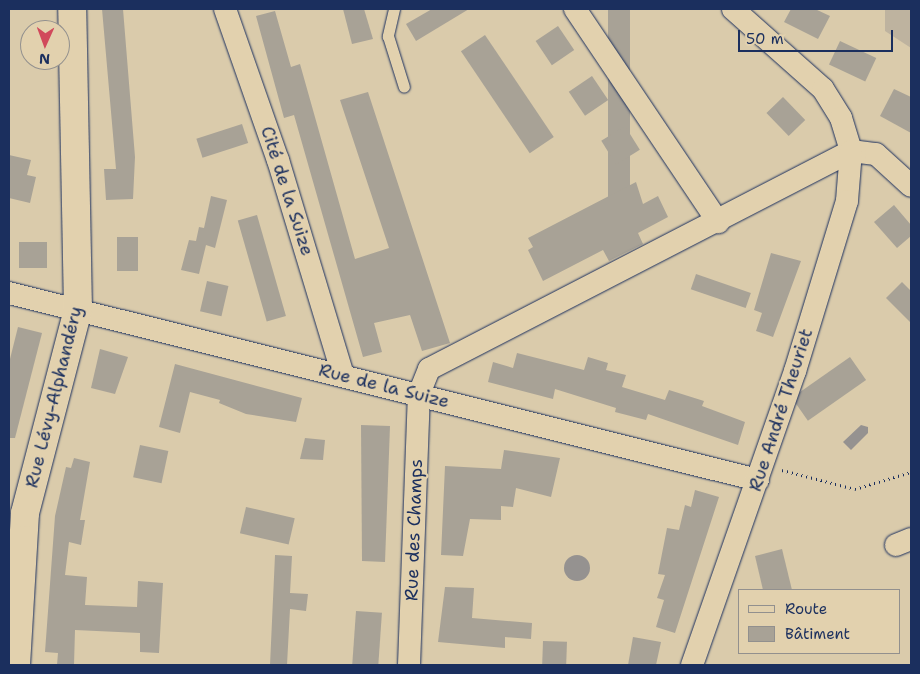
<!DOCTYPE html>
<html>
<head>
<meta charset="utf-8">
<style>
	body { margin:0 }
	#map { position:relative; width:920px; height:674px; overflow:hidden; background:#dacbab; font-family:"Shantell Sans",sans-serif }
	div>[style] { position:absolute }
	.green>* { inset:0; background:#beb39f }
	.water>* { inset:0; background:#959290 }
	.round { border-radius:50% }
	.building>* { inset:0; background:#a8a296; transform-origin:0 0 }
	.path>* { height:3px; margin-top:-1.5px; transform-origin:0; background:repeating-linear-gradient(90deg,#1b2f5e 0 1px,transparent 0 5px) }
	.roads { filter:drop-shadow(0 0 1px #1b2f5e) drop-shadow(0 0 1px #1b2f5e) }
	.lane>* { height:11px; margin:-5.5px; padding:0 5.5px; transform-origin:5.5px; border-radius:5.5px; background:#e2d1ae }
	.street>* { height:22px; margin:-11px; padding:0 11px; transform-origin:11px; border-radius:11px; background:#e2d1ae }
	.secondary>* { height:28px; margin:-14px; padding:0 14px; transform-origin:14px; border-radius:14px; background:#e2d1ae }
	span { translate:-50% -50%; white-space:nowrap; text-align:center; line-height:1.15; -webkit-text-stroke:4.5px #e2d1ae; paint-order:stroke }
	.street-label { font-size:18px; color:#1b2f5e }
	.frame { position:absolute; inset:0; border:10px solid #1b2f5e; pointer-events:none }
	.legend { position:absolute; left:738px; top:589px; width:162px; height:65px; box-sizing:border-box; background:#e2d1ae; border:1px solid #92908e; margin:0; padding:6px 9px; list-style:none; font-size:15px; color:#1b2f5e }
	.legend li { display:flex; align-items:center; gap:10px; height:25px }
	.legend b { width:25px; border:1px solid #92908e }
	.north { position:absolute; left:20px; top:20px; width:50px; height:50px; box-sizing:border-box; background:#e2d1ae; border:1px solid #92908e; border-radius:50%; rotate:182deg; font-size:14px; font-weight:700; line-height:20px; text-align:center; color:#1b2f5e }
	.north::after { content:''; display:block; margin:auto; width:18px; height:22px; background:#d1495b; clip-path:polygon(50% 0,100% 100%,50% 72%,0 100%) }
	.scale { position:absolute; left:738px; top:30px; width:155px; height:22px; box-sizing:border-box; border:2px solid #1b2f5e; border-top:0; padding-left:6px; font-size:15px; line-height:18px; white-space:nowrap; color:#1b2f5e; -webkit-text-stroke:4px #e2d1ae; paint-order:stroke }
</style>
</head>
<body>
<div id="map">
	<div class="green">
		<i style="clip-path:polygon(885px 9px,911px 9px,911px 48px,885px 31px)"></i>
	</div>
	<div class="water">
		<i style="clip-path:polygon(861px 425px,868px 427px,868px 433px,851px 450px,843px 442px)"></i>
		<i class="round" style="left:564px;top:555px;width:26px;height:26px"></i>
	</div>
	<div class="building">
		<i style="clip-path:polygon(102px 9px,123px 9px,135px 157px,133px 199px,106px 200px,104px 169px,116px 169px)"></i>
		<i style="clip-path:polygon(343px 9px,364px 9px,373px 39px,352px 44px)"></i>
		<i style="clip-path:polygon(432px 9px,469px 9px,416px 41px,406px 24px)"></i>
		<i style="left:608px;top:9px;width:22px;height:226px"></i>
		<i style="clip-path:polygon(791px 9px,815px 9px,830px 16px,818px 39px,784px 22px)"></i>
		<i style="clip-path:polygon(275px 11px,291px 67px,300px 64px,355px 259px,389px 248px,340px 100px,368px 92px,450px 343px,422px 351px,410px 315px,374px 323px,382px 352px,363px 357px,294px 115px,284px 118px,256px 16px)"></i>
		<i style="left:558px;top:26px;width:29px;height:27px;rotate:56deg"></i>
		<i style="left:485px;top:35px;width:123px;height:29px;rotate:56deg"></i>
		<i style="left:840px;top:41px;width:40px;height:26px;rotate:25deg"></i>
		<i style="left:592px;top:76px;width:29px;height:28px;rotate:56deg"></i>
		<i style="clip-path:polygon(894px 89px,911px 97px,911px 133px,880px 116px)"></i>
		<i style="left:783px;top:97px;width:32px;height:23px;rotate:46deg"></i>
		<i style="left:242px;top:124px;width:20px;height:48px;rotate:72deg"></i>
		<i style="left:625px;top:126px;width:28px;height:28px;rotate:58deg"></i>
		<i style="clip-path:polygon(9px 155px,31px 160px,27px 175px,36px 177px,30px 203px,9px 198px)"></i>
		<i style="clip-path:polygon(636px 182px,643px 204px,658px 196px,668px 217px,638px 233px,643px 244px,609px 261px,603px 250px,543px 281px,528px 250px,533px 247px,528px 238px)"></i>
		<i style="clip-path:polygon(211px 196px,227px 200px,215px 248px,206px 245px,199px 274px,181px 270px,189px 240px,196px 241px,199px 227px,204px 228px)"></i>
		<i style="clip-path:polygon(894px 205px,911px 225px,911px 236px,897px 248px,874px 222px)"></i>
		<i style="left:257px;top:215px;width:105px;height:20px;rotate:74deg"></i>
		<i style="left:117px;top:237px;width:21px;height:34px"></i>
		<i style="left:47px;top:242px;width:26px;height:28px;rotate:90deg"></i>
		<i style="clip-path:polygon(771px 253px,801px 261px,773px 337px,756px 331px,762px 313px,754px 310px)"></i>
		<i style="left:696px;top:274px;width:58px;height:16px;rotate:19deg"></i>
		<i style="left:207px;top:281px;width:22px;height:31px;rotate:13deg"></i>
		<i style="clip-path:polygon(902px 282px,911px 291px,911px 323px,886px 298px)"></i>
		<i style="clip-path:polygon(18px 327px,42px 333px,15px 438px,9px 438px,9px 363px)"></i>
		<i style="clip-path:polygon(100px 349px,128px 357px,115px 394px,91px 388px)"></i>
		<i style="clip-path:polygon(517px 353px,584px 370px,588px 357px,608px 363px,606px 370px,626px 375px,622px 387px,665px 400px,669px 390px,704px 401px,702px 406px,745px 422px,738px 445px,648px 414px,646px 420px,615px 412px,616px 408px,555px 389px,553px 399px,488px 382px,493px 362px,513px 368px)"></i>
		<i style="left:850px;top:357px;width:28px;height:71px;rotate:55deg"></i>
		<i style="clip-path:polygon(175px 364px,302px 398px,296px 422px,246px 414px,219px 403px,220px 400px,190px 392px,180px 433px,159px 427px)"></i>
		<i style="clip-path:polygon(361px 425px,390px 426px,385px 562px,362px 561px)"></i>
		<i style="clip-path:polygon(305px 438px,325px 440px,323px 460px,300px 459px)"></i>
		<i style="left:140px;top:445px;width:29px;height:33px;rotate:12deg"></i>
		<i style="clip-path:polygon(504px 450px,560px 458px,551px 497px,516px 488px,513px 507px,501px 506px,501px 520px,470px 519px,463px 556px,441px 555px,445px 466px,501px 469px)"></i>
		<i style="clip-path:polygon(74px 458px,90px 462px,80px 520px,85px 520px,81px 545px,69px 542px,65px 575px,87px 577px,85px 605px,137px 607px,138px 581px,163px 583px,159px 653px,140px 652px,140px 633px,75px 630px,74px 665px,57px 665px,58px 653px,45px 652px,55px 516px,66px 467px,71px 468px)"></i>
		<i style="clip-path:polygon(695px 490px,719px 497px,675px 633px,656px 627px,664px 600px,657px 598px,665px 575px,658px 574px,667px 528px,679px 530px,685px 505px,691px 507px)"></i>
		<i style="left:246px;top:507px;width:50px;height:27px;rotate:13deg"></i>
		<i style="clip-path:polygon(782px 549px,792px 590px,763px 590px,755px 556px)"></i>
		<i style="clip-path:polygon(275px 555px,292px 556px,290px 593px,308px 594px,306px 611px,290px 609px,287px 665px,270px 665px)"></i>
		<i style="clip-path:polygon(445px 587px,474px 588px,472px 618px,532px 623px,531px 639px,505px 637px,505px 648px,438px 642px)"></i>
		<i style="left:356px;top:611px;width:26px;height:54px;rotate:4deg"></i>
		<i style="clip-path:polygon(633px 637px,661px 642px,656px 665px,628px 665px)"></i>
		<i style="left:543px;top:641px;width:24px;height:24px;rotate:2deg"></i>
	</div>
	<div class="path">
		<i style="left:782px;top:470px;width:75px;rotate:14.6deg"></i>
		<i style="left:855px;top:489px;width:59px;rotate:-16.9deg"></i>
	</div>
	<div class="roads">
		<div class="lane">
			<i style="left:394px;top:9px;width:28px;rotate:103deg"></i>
			<i style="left:388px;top:36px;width:53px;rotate:72.6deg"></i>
		</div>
		<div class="street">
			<i style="left:225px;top:9px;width:160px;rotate:70.7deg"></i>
			<i style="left:278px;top:160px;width:225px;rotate:73.2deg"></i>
			<i style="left:575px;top:9px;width:257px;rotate:56.1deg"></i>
			<i style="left:733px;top:9px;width:120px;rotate:41.6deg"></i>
			<i style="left:823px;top:89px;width:34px;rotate:58deg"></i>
			<i style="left:841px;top:118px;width:34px;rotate:73deg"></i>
			<i style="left:851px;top:151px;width:25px;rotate:7deg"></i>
			<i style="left:876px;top:154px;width:47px;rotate:42.4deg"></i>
			<i style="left:9px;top:293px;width:772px;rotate:14.02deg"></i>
			<i style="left:896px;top:545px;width:16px;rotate:-22deg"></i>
			<i style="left:409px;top:665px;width:271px;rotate:-87.9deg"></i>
			<i style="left:419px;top:394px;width:27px;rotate:-68deg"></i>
			<i style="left:429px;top:369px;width:475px;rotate:-27.3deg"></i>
			<i style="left:851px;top:151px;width:50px;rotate:94.6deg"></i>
			<i style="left:847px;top:201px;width:178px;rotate:107deg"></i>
			<i style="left:795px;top:371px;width:312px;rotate:109.3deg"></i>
		</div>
		<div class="secondary">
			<i style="left:16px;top:665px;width:152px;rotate:-86.6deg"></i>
			<i style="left:25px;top:513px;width:210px;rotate:-75.4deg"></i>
			<i style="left:78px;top:310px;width:301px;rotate:-91.1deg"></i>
		</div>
	</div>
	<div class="street-label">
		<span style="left:287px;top:191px;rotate:72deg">Cité de la Suize</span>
		<span style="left:384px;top:386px;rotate:14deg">Rue de la Suize</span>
		<span style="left:54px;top:397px;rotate:-76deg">Rue Lévy-Alphandéry</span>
		<span style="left:781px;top:410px;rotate:-72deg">Rue André Theuriet</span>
		<span style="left:414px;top:530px;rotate:-88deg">Rue des Champs</span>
	</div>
	<div class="frame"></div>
	<ul class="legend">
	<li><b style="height:6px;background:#e2d1ae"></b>Route</li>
	<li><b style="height:14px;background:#a8a296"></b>Bâtiment</li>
	</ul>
	<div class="north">N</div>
	<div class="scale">50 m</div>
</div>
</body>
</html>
